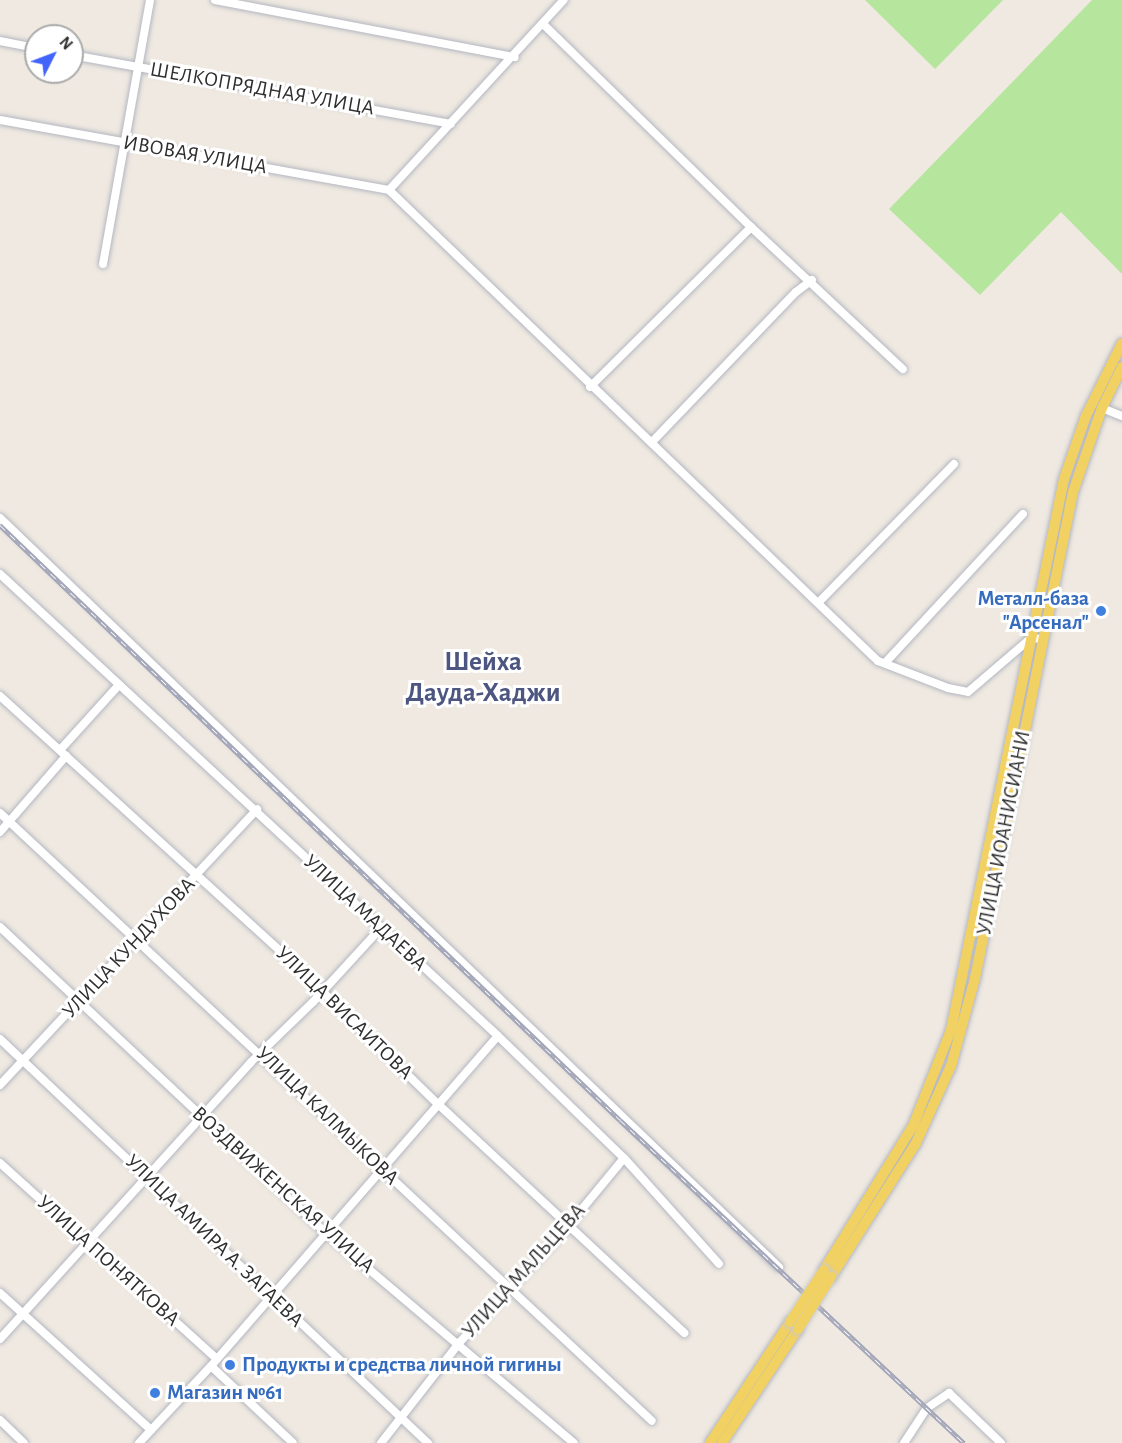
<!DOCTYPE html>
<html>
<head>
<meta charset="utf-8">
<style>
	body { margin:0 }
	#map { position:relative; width:1122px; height:1443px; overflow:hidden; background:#efe9e1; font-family:"Alegreya Sans",sans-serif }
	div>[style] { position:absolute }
	.green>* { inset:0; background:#b6e59e }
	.roads { filter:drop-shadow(0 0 2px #b4b7c1) drop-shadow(0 0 2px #b4b7c1) }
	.minor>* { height:8px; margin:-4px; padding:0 4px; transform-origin:4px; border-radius:4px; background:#fff }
	.major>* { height:10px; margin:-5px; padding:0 5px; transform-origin:5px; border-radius:5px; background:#f2d163 }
	.rail>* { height:4.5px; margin-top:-2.25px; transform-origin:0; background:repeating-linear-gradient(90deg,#fff 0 7px,#a3a6b8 0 14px); box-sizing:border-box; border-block:2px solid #a3a6b8 }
	.bridges { filter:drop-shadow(0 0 2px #c9c9c9) drop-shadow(0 0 2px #c9c9c9) }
	.major-bridge>* { height:10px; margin:-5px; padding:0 5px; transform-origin:5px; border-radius:5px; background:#f2d163 }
	.dots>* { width:16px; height:16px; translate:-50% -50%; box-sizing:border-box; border:3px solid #fff; border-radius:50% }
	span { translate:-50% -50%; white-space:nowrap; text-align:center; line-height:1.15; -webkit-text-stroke:6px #fff; paint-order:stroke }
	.street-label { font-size:21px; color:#2e2e2e }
	.shop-label { font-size:21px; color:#366cbe; font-weight:700 }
	.right { translate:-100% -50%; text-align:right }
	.left { translate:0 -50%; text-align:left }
	.district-label { font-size:27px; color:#4d5680; font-weight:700 }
	.north { position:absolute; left:24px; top:24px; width:60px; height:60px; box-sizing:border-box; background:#fff; border:2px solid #ababab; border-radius:50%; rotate:48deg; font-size:16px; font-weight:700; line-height:24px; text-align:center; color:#2e2e2e }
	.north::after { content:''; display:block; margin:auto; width:21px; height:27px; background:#4264fb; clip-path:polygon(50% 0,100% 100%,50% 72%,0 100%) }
</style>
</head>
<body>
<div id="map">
	<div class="green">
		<i style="clip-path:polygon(865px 0,1003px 0,935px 69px)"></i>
		<i style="clip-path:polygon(1092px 0,1122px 0,1122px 274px,1061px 212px,980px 295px,889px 209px)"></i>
	</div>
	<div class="roads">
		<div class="minor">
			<i style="left:215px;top:0;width:305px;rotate:10.8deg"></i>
			<i style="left:543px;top:24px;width:291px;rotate:44.3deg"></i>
			<i style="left:751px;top:227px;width:208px;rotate:43.1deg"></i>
			<i style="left:0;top:41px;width:37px;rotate:11deg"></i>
			<i style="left:72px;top:55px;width:385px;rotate:10.3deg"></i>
			<i style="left:0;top:120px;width:395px;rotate:10.2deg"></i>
			<i style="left:389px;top:190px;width:679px;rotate:43.93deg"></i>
			<i style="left:878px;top:661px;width:75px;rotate:21.1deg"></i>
			<i style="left:948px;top:688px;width:20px;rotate:11deg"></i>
			<i style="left:968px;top:692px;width:83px;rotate:-40.6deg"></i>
			<i style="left:1031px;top:638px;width:11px;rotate:5deg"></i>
			<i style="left:389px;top:190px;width:258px;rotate:-47.4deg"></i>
			<i style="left:103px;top:264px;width:268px;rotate:-79.9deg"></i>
			<i style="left:590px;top:387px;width:227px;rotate:-44.8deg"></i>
			<i style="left:1102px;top:408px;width:22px;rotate:22deg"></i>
			<i style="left:652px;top:442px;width:208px;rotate:-46.2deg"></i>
			<i style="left:796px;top:292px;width:20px;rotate:-37deg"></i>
			<i style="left:0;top:518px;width:1081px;rotate:43.88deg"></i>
			<i style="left:0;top:574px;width:679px;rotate:42.85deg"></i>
			<i style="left:498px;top:1036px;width:175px;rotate:44.1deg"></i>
			<i style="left:624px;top:1158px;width:142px;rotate:48.1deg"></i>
			<i style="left:819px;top:602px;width:193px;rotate:-45.6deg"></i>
			<i style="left:885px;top:663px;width:203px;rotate:-47.2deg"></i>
			<i style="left:0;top:696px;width:384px;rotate:42.3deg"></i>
			<i style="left:284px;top:954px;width:216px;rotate:44.3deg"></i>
			<i style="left:439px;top:1105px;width:335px;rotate:42.9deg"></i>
			<i style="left:60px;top:750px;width:88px;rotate:-47.8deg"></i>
			<i style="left:0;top:813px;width:891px;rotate:43deg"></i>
			<i style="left:0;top:832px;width:101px;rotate:-49deg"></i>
			<i style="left:0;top:927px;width:446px;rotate:43.2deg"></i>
			<i style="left:325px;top:1232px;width:326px;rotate:40.3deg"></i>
			<i style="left:0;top:1039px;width:589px;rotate:43.35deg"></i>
			<i style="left:0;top:1085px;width:377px;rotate:-47deg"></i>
			<i style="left:0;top:1163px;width:292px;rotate:42.1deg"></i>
			<i style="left:0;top:1293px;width:204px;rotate:42.2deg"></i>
			<i style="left:0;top:1339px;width:374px;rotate:-47.8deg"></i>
			<i style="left:251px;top:1062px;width:86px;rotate:-44.1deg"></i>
			<i style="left:313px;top:1002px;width:99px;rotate:-47.5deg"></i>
			<i style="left:211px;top:1366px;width:112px;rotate:43.2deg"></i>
			<i style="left:0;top:1420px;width:33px;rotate:44deg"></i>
			<i style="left:139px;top:1443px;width:105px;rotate:-46.9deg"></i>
			<i style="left:211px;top:1366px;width:437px;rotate:-49deg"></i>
			<i style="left:381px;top:1443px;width:127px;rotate:-52deg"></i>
			<i style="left:459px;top:1343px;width:160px;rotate:-47deg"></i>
			<i style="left:568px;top:1226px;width:88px;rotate:-50.5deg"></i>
			<i style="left:904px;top:1443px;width:42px;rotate:-56.7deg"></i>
			<i style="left:927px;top:1408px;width:27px;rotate:-34deg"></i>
			<i style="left:949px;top:1393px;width:72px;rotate:43.9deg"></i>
		</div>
		<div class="major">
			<i style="left:824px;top:1270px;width:169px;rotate:-58.3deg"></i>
			<i style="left:913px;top:1126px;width:103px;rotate:-68.4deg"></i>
			<i style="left:951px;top:1030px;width:562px;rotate:-78.41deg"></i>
			<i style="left:1064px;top:479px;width:67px;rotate:-70.8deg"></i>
			<i style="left:1086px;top:416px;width:81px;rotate:-63.7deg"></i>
			<i style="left:831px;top:1277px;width:159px;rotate:-57.6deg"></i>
			<i style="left:916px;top:1143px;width:85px;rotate:-65.6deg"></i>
			<i style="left:951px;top:1066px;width:91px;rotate:-74.7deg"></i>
			<i style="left:975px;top:978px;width:496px;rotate:-78.6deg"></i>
			<i style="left:1073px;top:492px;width:89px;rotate:-71deg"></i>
			<i style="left:1102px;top:408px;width:46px;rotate:-64deg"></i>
			<i style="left:710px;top:1443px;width:145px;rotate:-56.5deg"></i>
			<i style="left:722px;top:1443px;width:137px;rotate:-56.3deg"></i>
		</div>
	</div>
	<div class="rail">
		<i style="left:0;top:525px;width:859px;rotate:43.82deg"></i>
		<i style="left:620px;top:1120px;width:472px;rotate:43.2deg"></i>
	</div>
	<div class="bridges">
		<div class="major-bridge">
			<i style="left:790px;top:1322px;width:62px;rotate:-56.8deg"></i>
			<i style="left:798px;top:1329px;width:62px;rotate:-57.6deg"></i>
		</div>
	</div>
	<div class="dots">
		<i style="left:1101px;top:611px;background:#3f7fe0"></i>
		<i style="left:230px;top:1365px;background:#3f7fe0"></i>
		<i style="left:155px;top:1393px;background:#3f7fe0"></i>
	</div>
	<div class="street-label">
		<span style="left:262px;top:89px;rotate:10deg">ШЕЛКОПРЯДНАЯ УЛИЦА</span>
		<span style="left:195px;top:155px;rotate:10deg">ИВОВАЯ УЛИЦА</span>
		<span style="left:1004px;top:833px;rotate:-79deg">УЛИЦА ИОАНИСИАНИ</span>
		<span style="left:365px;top:913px;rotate:43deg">УЛИЦА МАДАЕВА</span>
		<span style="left:129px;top:948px;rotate:-47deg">УЛИЦА КУНДУХОВА</span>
		<span style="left:344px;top:1013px;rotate:44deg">УЛИЦА ВИСАИТОВА</span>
		<span style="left:327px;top:1116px;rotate:44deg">УЛИЦА КАЛМЫКОВА</span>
		<span style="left:283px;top:1190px;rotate:42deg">ВОЗДВИЖЕНСКАЯ УЛИЦА</span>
		<span style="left:214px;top:1241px;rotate:44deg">УЛИЦА АМИРА А. ЗАГАЕВА</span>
		<span style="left:108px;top:1261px;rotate:42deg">УЛИЦА ПОНЯТКОВА</span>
		<span style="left:524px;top:1271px;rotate:-48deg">УЛИЦА МАЛЬЦЕВА</span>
	</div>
	<div class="shop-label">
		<span class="right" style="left:1089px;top:611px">Металл-база<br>"Арсенал"</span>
		<span class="left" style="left:242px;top:1365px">Продукты и средства личной гигины</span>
		<span class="left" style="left:167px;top:1393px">Магазин №61</span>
	</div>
	<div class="district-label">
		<span style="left:483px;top:677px">Шейха<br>Дауда-Хаджи</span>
	</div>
	<div class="north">N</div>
</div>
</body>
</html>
